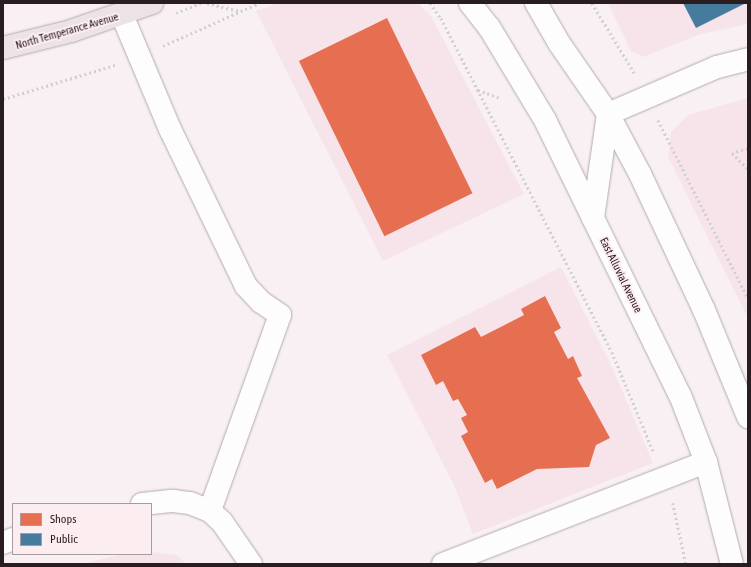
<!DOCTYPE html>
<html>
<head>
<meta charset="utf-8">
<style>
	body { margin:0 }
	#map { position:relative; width:751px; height:567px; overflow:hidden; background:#f8f0f2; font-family:"Asap Condensed",sans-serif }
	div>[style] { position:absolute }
	.built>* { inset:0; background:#f7e4ea }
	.shops>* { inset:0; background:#e76f51; transform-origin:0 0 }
	.public>* { inset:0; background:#457b9d }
	.path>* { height:2.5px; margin-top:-1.25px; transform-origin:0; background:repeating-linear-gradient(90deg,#d2cfd0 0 2px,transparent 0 5px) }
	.roads { filter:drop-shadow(0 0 1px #b4aaad) drop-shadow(0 0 1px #b4aaad) }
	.minor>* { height:22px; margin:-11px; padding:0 11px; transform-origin:11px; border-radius:11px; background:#fefdfd }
	.major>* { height:22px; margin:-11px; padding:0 11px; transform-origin:11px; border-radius:11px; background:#ece3e6 }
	span { translate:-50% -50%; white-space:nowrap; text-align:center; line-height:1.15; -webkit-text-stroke:4px #fcedf1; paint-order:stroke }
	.street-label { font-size:11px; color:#2a1d21 }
	.frame { position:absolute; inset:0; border:4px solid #2a1d21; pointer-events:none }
	.legend { position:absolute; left:12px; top:503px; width:140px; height:52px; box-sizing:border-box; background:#fcedf1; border:1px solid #a89a9e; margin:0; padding:5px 7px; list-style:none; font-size:12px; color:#2a1d21 }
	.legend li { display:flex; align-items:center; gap:8px; height:20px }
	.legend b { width:20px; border:1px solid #a89a9e }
</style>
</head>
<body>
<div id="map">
	<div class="built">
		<i style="clip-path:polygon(278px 3px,418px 3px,431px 16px,524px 194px,383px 261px,256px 11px)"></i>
		<i style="clip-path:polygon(608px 3px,748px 3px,748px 24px,701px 34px,643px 57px,631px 51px)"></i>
		<i style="clip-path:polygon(748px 98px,748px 318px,668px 157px,671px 132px,688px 115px)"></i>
		<i style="clip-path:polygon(561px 267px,613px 369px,653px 463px,473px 534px,454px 485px,387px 355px)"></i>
		<i style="clip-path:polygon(151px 552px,177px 555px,186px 564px,81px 564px,123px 554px)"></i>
	</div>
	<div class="shops">
		<i style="left:387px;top:18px;width:195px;height:98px;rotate:64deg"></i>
		<i style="clip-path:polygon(545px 296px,561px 328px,554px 332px,568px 359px,573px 356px,582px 376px,577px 378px,610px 438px,596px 445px,589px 467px,537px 469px,497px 489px,492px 479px,485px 483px,461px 436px,468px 432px,461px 418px,467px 415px,458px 399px,453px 401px,443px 381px,436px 385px,421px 355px,475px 327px,481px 337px,524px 315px,521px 309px)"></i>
	</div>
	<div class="public">
		<i style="clip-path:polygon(683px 3px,746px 3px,696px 28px)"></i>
	</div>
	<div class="path">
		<i style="left:207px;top:3px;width:34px;rotate:14deg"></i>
		<i style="left:430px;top:3px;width:19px;rotate:54deg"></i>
		<i style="left:441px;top:18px;width:375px;rotate:62.9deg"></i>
		<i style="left:612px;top:352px;width:109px;rotate:67.4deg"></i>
		<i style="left:592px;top:3px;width:83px;rotate:58.8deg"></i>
		<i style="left:176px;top:13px;width:27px;rotate:-22deg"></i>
		<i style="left:163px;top:46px;width:105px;rotate:-24.1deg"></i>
		<i style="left:478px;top:90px;width:23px;rotate:20deg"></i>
		<i style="left:3px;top:99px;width:117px;rotate:-16.9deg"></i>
		<i style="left:658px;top:120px;width:199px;rotate:63.2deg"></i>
		<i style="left:748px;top:149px;width:16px;rotate:166deg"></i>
		<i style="left:732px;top:153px;width:23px;rotate:45deg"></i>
		<i style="left:673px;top:503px;width:62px;rotate:78deg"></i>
	</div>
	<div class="roads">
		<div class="minor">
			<i style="left:470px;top:3px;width:31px;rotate:52deg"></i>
			<i style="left:489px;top:27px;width:109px;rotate:58.9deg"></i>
			<i style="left:545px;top:120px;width:306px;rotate:63.9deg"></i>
			<i style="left:680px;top:395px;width:72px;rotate:68.8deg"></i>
			<i style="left:706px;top:462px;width:105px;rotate:75.7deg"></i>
			<i style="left:536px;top:3px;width:46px;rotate:60.1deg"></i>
			<i style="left:559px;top:43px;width:86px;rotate:55.4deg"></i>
			<i style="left:608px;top:114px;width:68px;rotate:61.9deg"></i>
			<i style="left:640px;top:174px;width:150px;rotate:64.8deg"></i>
			<i style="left:704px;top:310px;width:116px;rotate:67.6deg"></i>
			<i style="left:122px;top:15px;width:124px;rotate:67.2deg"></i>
			<i style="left:170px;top:129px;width:174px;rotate:64.2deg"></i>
			<i style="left:246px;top:286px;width:22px;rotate:47deg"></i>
			<i style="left:261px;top:302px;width:23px;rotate:34deg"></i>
			<i style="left:280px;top:315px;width:208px;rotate:109.7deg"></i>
			<i style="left:593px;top:218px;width:105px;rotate:-81.8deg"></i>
			<i style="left:608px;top:114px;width:119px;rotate:-23.3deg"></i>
			<i style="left:717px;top:67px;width:32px;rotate:-14deg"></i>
			<i style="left:142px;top:504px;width:31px;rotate:-6deg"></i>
			<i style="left:173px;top:501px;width:17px;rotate:7deg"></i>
			<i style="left:190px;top:503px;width:22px;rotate:22deg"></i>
			<i style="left:210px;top:511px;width:16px;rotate:43deg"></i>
			<i style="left:222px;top:522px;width:51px;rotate:55.4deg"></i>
			<i style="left:3px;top:543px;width:11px;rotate:-22deg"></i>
			<i style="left:443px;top:564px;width:282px;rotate:-21.2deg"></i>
		</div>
		<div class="major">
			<i style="left:3px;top:48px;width:70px;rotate:-14deg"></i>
			<i style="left:71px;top:31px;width:86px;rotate:-19.1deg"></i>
		</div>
	</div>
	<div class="street-label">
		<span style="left:67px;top:31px;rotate:-16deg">North Temperance Avenue</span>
		<span style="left:621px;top:275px;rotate:64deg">East Alluvial Avenue</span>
	</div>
	<div class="frame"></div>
	<ul class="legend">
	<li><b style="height:11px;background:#e76f51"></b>Shops</li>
	<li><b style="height:11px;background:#457b9d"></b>Public</li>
	</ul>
</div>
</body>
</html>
